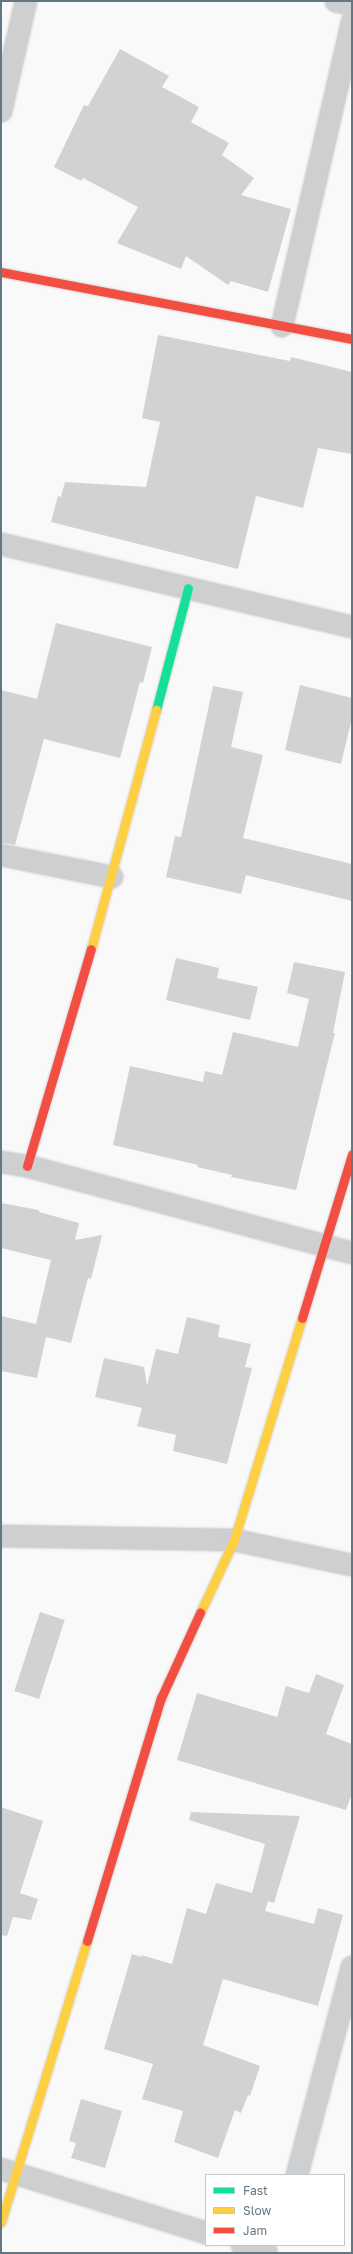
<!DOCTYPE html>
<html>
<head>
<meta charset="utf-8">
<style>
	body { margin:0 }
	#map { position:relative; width:353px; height:2254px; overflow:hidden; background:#f9f9f9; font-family:"Golos Text",sans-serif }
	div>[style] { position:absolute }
	.building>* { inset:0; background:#d0d2d3; transform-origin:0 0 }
	.roads { filter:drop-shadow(0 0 1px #d5d6d7) drop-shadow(0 0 1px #d5d6d7) }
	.street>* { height:22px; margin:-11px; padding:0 11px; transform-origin:11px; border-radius:11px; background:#cecfd0 }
	.fast>* { height:9px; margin:-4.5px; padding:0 4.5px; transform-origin:4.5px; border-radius:4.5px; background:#16e098 }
	.slow>* { height:9px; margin:-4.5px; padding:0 4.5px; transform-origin:4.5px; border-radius:4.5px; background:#ffcf43 }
	.jam>* { height:9px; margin:-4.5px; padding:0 4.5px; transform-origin:4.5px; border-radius:4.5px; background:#f24e42 }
	span { translate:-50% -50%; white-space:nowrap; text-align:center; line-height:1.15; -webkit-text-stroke:4px #fff; paint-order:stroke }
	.frame { position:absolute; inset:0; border:2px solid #657683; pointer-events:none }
	.legend { position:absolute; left:205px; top:2174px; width:140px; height:72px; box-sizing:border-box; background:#fff; border:1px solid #c1c8cd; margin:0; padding:5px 7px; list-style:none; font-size:12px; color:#657683 }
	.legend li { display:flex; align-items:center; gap:8px; height:20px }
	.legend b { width:20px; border:1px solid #c1c8cd }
</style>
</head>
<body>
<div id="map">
	<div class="building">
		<i style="clip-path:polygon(120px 49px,169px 76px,162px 87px,199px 107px,191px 122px,229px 143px,222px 155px,254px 178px,241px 195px,291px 209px,268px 292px,231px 281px,228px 285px,186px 256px,181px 269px,117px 243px,138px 207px,83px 178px,81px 181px,54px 167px,84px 105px,88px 106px)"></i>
		<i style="clip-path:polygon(158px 335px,290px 361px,291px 357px,352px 372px,352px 454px,318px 448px,303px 508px,256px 496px,238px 569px,51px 522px,58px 496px,61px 497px,65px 482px,146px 487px,160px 422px,142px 418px)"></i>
		<i style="clip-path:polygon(56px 623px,152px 647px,143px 683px,140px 682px,120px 758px,44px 739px,15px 845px,1px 843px,1px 690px,37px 699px)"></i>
		<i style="clip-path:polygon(300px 685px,352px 698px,352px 718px,341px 764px,285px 750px)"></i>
		<i style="clip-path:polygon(213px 686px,243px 692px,231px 747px,263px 755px,243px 838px,352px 864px,352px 901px,246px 875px,241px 894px,166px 877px,175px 836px,181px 837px)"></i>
		<i style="clip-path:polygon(176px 958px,219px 968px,217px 978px,258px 987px,250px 1020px,166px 1000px)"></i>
		<i style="clip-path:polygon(294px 962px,345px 972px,333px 1033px,335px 1033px,296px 1190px,231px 1177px,232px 1175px,197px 1167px,198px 1165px,113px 1145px,130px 1066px,203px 1082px,205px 1071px,222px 1075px,233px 1032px,298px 1047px,309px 999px,287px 993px)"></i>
		<i style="clip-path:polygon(1px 1203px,39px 1210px,39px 1212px,79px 1223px,75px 1240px,102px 1235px,91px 1279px,88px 1278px,71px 1343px,46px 1337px,37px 1378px,1px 1371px,1px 1316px,36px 1324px,51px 1260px,1px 1248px)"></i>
		<i style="clip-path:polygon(187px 1317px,220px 1325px,218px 1337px,251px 1344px,245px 1367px,252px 1368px,227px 1464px,173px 1451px,176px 1435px,137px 1426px,142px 1408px,95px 1397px,104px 1358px,144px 1367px,147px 1386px,156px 1349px,178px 1354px)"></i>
		<i style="left:40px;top:1612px;width:26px;height:83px;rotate:18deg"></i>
		<i style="clip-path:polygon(316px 1674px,344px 1685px,326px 1734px,352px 1744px,352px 1793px,346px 1810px,177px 1760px,197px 1693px,277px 1717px,286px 1686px,309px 1693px)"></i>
		<i style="clip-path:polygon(1px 1807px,43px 1821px,20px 1893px,38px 1899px,31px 1920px,13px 1917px,7px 1936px,1px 1935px)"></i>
		<i style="clip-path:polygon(191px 1812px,300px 1816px,274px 1903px,268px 1901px,265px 1911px,314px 1924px,318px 1908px,343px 1915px,318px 2006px,223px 1979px,203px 2045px,260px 2066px,250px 2096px,248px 2095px,241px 2113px,235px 2110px,218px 2158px,174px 2142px,183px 2111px,142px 2099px,153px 2064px,104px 2049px,132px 1954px,141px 1957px,141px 1955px,172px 1964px,187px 1908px,206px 1914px,216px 1883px,252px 1893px,265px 1844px,189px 1820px)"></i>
		<i style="clip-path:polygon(81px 2099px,122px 2111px,105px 2168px,71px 2158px,76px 2143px,69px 2141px)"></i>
	</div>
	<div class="roads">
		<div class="street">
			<i style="left:336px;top:1px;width:16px;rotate:14deg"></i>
			<i style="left:1px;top:111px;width:113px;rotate:-77.2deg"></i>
			<i style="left:282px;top:326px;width:312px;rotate:-77deg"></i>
			<i style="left:1px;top:544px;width:361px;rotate:13.3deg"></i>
			<i style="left:1px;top:855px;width:113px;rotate:11.2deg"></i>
			<i style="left:1px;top:1162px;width:26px;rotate:9deg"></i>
			<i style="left:27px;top:1166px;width:336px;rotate:15deg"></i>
			<i style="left:1px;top:1536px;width:233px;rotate:1deg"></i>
			<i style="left:234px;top:1540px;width:121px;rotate:12deg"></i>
			<i style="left:1px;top:2169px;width:215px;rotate:17.3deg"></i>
			<i style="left:297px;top:2175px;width:215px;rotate:-75.2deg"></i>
			<i style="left:242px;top:2245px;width:26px;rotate:18deg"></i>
		</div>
		<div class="fast">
			<i style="left:156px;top:710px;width:126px;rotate:-75.3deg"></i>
		</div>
		<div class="slow">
			<i style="left:91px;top:949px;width:248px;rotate:-74.8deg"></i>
			<i style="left:200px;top:1613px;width:81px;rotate:-65deg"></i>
			<i style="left:234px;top:1540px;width:232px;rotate:-73deg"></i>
			<i style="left:1px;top:2222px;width:294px;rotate:-73deg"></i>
		</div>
		<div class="jam">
			<i style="left:1px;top:272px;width:357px;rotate:10.8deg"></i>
			<i style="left:27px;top:1166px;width:226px;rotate:-73.6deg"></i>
			<i style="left:302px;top:1318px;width:171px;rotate:-73deg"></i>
			<i style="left:87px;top:1941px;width:254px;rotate:-73.1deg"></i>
			<i style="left:161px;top:1698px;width:94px;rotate:-65.4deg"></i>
		</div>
	</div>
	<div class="frame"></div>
	<ul class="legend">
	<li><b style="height:5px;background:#16e098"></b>Fast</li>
	<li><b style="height:5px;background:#ffcf43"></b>Slow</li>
	<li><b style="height:5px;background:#f24e42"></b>Jam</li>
	</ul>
</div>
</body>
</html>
